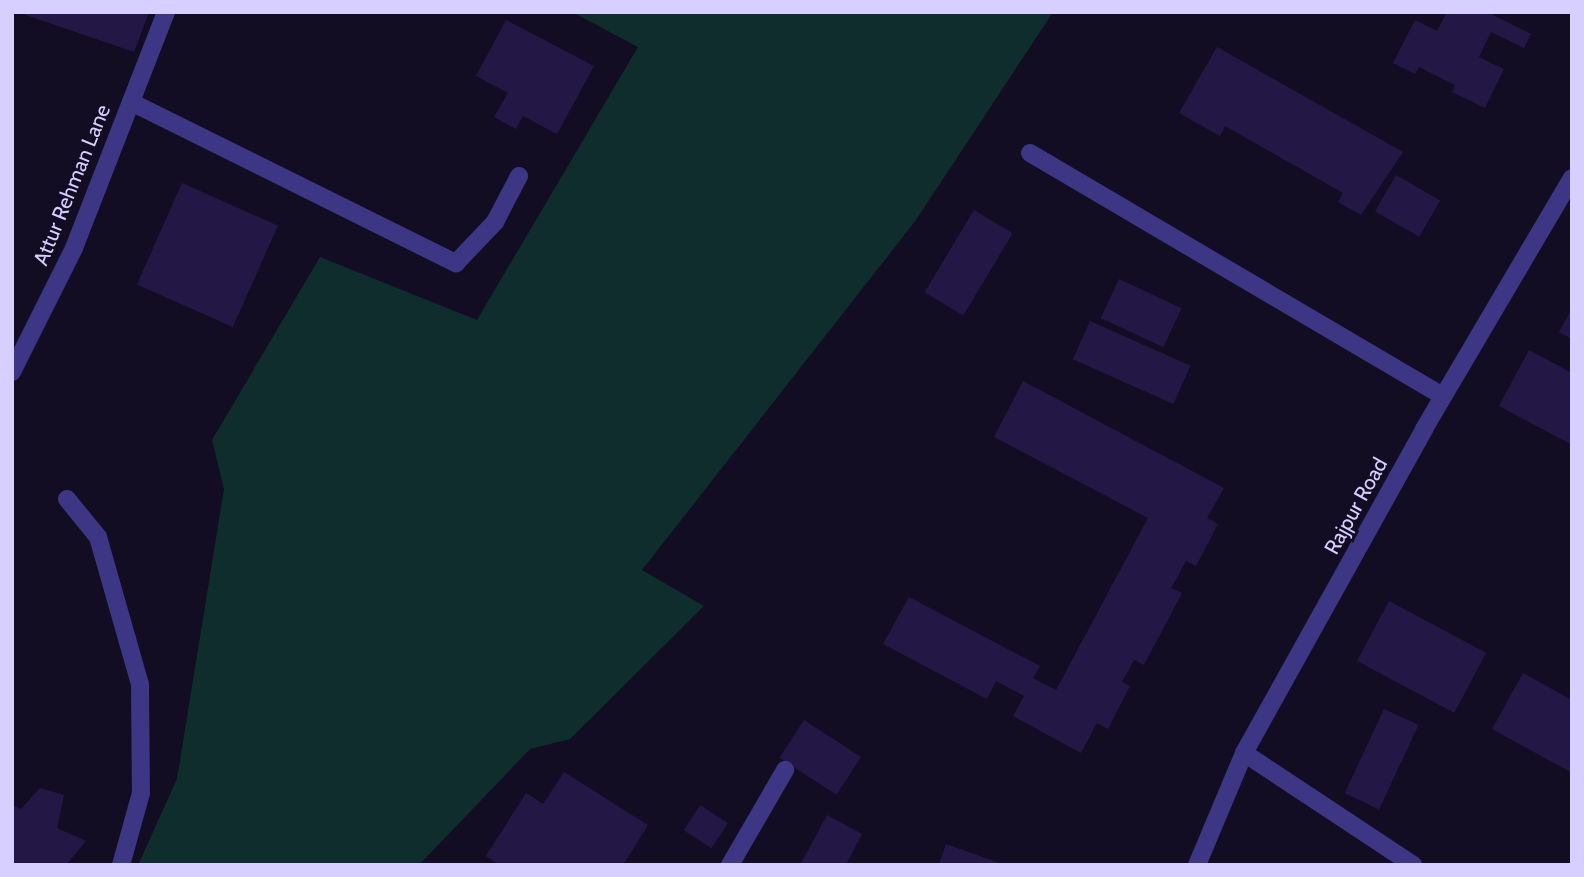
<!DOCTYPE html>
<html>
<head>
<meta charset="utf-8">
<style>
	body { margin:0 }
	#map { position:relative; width:1584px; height:877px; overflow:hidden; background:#120d23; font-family:Cabin,sans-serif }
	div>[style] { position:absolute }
	.green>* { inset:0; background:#102d2d }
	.building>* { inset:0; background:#231845; transform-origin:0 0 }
	.minor>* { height:18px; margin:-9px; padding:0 9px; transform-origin:9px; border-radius:9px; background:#3c3684 }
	span { translate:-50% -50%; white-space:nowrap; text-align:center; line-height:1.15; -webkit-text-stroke:6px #120d23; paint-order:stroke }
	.street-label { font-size:21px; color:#d6cfff }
	.frame { position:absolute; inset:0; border:14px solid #d6cfff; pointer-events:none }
</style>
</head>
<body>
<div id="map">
	<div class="green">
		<i style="clip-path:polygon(572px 12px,1053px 12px,916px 220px,642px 570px,704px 606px,570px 739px,530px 749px,419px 865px,138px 865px,177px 779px,224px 489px,212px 440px,320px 257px,477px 320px,638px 47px)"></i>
	</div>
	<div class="building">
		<i style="clip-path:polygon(17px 12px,149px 12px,134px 52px)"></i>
		<i style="clip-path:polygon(1447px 12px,1487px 12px,1531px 34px,1524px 48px,1491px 32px,1479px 57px,1504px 69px,1485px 108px,1452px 92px,1455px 85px,1419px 67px,1415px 74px,1393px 63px,1415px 20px,1437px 31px)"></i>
		<i style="clip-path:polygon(506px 20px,594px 66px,557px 134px,523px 116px,516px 129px,494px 117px,508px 93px,476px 76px)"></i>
		<i style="clip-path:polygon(1217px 47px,1403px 152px,1361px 215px,1338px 202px,1343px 193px,1225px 126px,1220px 136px,1179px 113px)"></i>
		<i style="left:1396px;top:175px;width:51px;height:42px;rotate:30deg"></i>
		<i style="left:182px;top:183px;width:105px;height:111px;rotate:24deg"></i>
		<i style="left:974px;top:210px;width:45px;height:96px;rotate:31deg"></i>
		<i style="left:1119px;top:279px;width:69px;height:43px;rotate:25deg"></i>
		<i style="clip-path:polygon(1572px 308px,1572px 339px,1559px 332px)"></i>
		<i style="left:1090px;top:321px;width:110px;height:42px;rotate:24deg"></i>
		<i style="clip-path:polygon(1529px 350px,1572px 373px,1572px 445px,1499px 406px)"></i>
		<i style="clip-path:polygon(1023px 381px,1224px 488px,1207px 518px,1218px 524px,1196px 566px,1186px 561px,1171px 588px,1182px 593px,1144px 665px,1134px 660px,1122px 682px,1130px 686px,1108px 729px,1097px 723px,1081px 753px,1013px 716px,1024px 696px,996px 681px,987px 699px,883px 644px,909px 597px,1040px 666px,1033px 678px,1056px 690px,1148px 518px,994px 437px)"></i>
		<i style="left:1389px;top:601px;width:110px;height:68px;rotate:28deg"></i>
		<i style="clip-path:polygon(1523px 673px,1572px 700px,1572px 773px,1492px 729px)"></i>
		<i style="left:1384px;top:709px;width:38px;height:93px;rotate:25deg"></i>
		<i style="left:804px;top:720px;width:68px;height:45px;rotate:33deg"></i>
		<i style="clip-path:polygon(564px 772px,648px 825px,623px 865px,500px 865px,486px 856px,526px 793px,543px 804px)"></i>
		<i style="clip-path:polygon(40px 788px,64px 795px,57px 828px,86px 841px,66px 865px,12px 865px,12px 805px,21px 809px)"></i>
		<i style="left:700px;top:805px;width:33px;height:30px;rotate:33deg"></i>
		<i style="clip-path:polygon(827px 815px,862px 834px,846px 865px,800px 865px)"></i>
		<i style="clip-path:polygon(946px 844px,1002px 864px,1002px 865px,939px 865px)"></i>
	</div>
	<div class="minor">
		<i style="left:131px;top:102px;width:363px;rotate:26.4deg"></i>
		<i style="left:456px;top:263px;width:57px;rotate:-46.4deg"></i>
		<i style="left:495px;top:222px;width:52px;rotate:-62.4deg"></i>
		<i style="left:1030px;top:153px;width:479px;rotate:30.5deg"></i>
		<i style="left:12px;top:372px;width:139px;rotate:-63.4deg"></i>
		<i style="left:74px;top:248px;width:253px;rotate:-68.7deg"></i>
		<i style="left:67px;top:499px;width:49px;rotate:50.8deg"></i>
		<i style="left:98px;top:537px;width:153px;rotate:74.1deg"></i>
		<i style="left:140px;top:684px;width:109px;rotate:89.5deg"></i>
		<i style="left:141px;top:793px;width:75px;rotate:105.5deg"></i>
		<i style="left:1244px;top:753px;width:203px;rotate:33.5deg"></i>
		<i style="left:730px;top:865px;width:110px;rotate:-59.9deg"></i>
		<i style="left:1197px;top:865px;width:121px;rotate:-67.2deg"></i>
		<i style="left:1244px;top:753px;width:371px;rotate:-60.9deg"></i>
		<i style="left:1424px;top:429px;width:291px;rotate:-59.5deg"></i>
	</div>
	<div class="street-label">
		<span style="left:72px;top:185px;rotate:-68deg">Attur Rehman Lane</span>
		<span style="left:1356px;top:506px;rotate:-61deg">Rajpur Road</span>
	</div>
	<div class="frame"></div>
</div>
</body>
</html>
